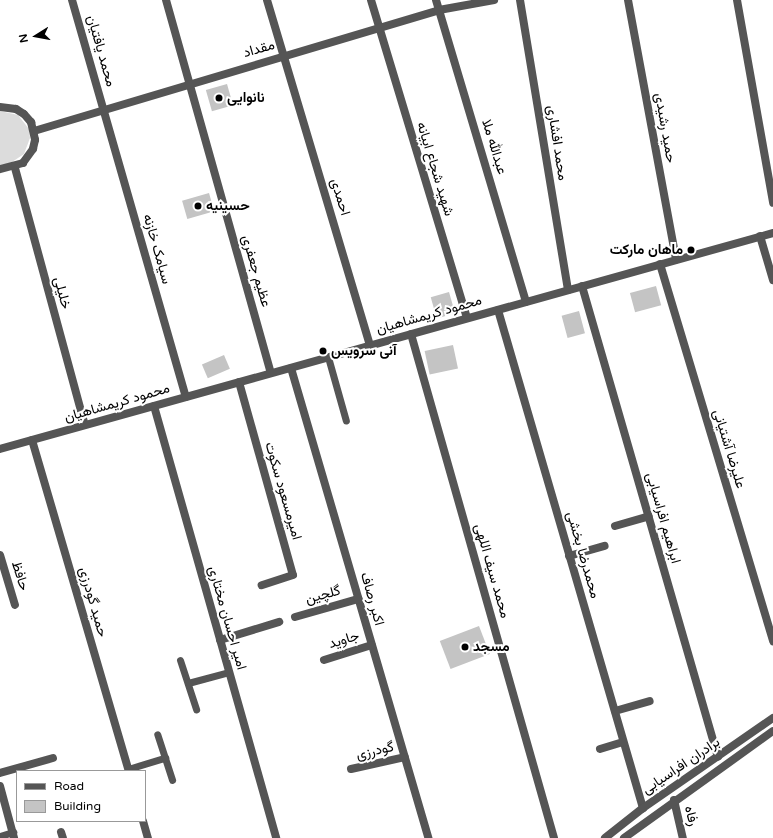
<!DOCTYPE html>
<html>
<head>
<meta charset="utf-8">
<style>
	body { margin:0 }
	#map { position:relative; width:773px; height:838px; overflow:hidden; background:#fff; font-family:"Varela Round",Vazirmatn,sans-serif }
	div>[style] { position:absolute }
	.green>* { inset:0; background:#dcdcdc }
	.building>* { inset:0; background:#c4c4c4; transform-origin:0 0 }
	.service>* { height:7px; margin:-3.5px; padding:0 3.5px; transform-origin:3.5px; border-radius:3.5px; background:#555 }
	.minor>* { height:8px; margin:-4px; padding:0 4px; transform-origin:4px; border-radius:4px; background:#555 }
	.tertiary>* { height:8px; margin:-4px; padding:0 4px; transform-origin:4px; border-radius:4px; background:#555 }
	.dots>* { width:11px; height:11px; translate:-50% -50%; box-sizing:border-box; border:2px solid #fff; border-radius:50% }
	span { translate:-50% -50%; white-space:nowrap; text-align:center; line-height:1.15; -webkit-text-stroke:4px #fff; paint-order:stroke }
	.street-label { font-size:14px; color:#000 }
	.poi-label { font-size:14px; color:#000; font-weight:700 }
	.left { translate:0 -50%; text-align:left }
	.right { translate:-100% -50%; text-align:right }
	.legend { position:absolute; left:16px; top:770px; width:130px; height:52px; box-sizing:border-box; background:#fff; border:1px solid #999; margin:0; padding:5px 7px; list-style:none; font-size:12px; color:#000 }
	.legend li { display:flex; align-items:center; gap:8px; height:20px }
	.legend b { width:20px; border:1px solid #999 }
	.north { position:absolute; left:16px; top:16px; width:40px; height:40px; -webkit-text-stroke:3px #fff; paint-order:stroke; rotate:259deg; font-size:11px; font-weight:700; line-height:16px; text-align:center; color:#000 }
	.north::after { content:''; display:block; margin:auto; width:14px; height:18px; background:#000; clip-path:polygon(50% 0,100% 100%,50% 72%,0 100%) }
</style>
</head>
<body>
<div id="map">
	<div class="green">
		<i style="clip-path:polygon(0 111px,18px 115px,29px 129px,30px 138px,24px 154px,9px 164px,0 165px)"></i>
	</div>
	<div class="building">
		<i style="left:227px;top:84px;width:22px;height:22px;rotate:74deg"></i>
		<i style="left:209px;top:193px;width:19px;height:28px;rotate:74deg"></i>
		<i style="left:656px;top:286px;width:20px;height:27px;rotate:75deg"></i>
		<i style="left:449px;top:292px;width:22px;height:19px;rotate:74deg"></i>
		<i style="left:579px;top:311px;width:23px;height:18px;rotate:75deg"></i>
		<i style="left:453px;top:345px;width:24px;height:29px;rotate:78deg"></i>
		<i style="left:224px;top:355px;width:15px;height:24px;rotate:67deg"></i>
		<i style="left:479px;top:626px;width:30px;height:42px;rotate:69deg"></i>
	</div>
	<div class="service">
		<i style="left:328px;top:357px;width:66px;rotate:74.3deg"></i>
		<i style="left:180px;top:660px;width:52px;rotate:71.9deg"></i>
		<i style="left:188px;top:683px;width:42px;rotate:-15deg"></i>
		<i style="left:165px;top:758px;width:23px;rotate:72deg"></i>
		<i style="left:128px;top:769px;width:39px;rotate:-17deg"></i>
		<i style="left:165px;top:758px;width:25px;rotate:-108deg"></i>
		<i style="left:0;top:836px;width:14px;rotate:-17deg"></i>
	</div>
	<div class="minor">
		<i style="left:72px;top:0;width:413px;rotate:74deg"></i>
		<i style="left:166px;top:0;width:387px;rotate:74.3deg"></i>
		<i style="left:267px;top:0;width:360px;rotate:73.4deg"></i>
		<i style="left:371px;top:0;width:332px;rotate:73.2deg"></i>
		<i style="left:436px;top:0;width:315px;rotate:73.4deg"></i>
		<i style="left:520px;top:0;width:294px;rotate:80.6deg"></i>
		<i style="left:628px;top:0;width:264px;rotate:79.5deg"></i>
		<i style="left:737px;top:0;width:206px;rotate:79.9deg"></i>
		<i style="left:439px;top:10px;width:56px;rotate:-10.3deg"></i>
		<i style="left:15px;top:168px;width:266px;rotate:74.8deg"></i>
		<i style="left:760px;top:236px;width:46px;rotate:73.5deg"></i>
		<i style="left:660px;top:264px;width:394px;rotate:73.3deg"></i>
		<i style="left:582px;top:286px;width:490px;rotate:73.9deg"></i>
		<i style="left:498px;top:310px;width:519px;rotate:73.77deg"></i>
		<i style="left:411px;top:334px;width:524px;rotate:74.16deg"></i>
		<i style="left:291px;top:368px;width:490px;rotate:73.7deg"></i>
		<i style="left:239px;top:382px;width:200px;rotate:74.4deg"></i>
		<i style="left:293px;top:575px;width:33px;rotate:162deg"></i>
		<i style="left:154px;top:406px;width:449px;rotate:74.2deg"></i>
		<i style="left:32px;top:440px;width:345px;rotate:73.7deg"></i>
		<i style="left:615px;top:526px;width:35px;rotate:-16deg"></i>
		<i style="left:0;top:555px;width:52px;rotate:73.3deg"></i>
		<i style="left:569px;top:556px;width:37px;rotate:-16deg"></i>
		<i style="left:295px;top:617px;width:66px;rotate:-15.9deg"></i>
		<i style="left:220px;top:640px;width:62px;rotate:-17deg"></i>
		<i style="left:324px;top:660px;width:50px;rotate:-17.4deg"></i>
		<i style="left:615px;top:711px;width:36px;rotate:-16deg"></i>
		<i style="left:600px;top:749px;width:24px;rotate:-17deg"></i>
		<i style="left:351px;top:769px;width:55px;rotate:-12.5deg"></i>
		<i style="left:0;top:773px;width:55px;rotate:-15.8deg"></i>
		<i style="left:0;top:786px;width:54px;rotate:74.9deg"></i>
		<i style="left:674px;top:800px;width:39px;rotate:77deg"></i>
		<i style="left:143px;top:821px;width:18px;rotate:74deg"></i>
		<i style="left:61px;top:832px;width:6px;rotate:72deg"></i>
	</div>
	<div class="tertiary">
		<i style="left:0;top:107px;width:16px;rotate:7deg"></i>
		<i style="left:16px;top:109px;width:9px;rotate:32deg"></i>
		<i style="left:24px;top:114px;width:11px;rotate:49deg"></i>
		<i style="left:31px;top:122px;width:18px;rotate:77deg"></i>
		<i style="left:35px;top:140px;width:9px;rotate:103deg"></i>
		<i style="left:33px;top:149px;width:17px;rotate:126deg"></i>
		<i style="left:23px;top:163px;width:24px;rotate:165deg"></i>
		<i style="left:34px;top:131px;width:423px;rotate:-16.6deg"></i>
		<i style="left:0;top:449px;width:803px;rotate:-15.61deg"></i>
		<i style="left:605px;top:838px;width:48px;rotate:-38.3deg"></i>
		<i style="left:643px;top:808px;width:158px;rotate:-34.7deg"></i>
		<i style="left:624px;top:838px;width:183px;rotate:-35.7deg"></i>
	</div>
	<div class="dots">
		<i style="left:219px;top:98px;background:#000"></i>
		<i style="left:198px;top:206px;background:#000"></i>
		<i style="left:691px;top:250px;background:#000"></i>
		<i style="left:323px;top:351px;background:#000"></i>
		<i style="left:465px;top:647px;background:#000"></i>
	</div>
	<div class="street-label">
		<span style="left:259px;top:49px;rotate:-16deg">مقداد</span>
		<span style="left:101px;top:51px;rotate:74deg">محمد یافتیان</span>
		<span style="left:665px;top:128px;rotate:80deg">حمید رشیدی</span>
		<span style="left:557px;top:143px;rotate:81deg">محمد افشاری</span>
		<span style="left:494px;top:147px;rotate:73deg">عبدالله ملا</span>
		<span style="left:435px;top:169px;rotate:73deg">شهید شجاع ابیانه</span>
		<span style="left:340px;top:197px;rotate:73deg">احمدی</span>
		<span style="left:157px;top:249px;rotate:74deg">سیامک خازنه</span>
		<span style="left:256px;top:271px;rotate:74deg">عظیم جعفری</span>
		<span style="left:62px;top:293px;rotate:75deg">خلیلی</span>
		<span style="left:429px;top:315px;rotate:-16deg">محمود کریمشاهیان</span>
		<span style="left:117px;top:403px;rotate:-16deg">محمود کریمشاهیان</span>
		<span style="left:729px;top:449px;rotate:73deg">علیرضا آشتیانی</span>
		<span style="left:283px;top:491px;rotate:74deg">امیرمسعود سکوت</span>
		<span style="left:663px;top:518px;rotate:74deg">ابراهیم افراسیابی</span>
		<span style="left:583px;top:555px;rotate:74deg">محمدرضا بخشی</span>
		<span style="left:492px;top:571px;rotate:74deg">محمد سیف اللهی</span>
		<span style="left:20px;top:576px;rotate:73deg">حافظ</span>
		<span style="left:323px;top:595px;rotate:-15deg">گلچین</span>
		<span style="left:372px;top:599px;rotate:74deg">اکبر رصاف</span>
		<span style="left:93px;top:602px;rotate:74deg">حمید گودرزی</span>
		<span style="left:227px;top:618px;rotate:74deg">امیر احسان مختاری</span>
		<span style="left:344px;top:640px;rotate:-17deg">جاوید</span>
		<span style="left:375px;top:751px;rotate:-13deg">گودرزی</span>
		<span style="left:681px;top:766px;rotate:-34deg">برادران افراسیابی</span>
		<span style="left:691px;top:816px;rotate:76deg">رفاه</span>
	</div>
	<div class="poi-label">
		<span class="left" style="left:227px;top:98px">نانوایی</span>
		<span class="left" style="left:206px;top:206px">حسینیه</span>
		<span class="right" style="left:683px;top:250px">ماهان مارکت</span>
		<span class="left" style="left:331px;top:351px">آنی سرویس</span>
		<span class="left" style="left:473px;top:647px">مسجد</span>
	</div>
	<ul class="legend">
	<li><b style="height:5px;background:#555"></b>Road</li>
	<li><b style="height:11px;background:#c4c4c4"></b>Building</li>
	</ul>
	<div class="north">N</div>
</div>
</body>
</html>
